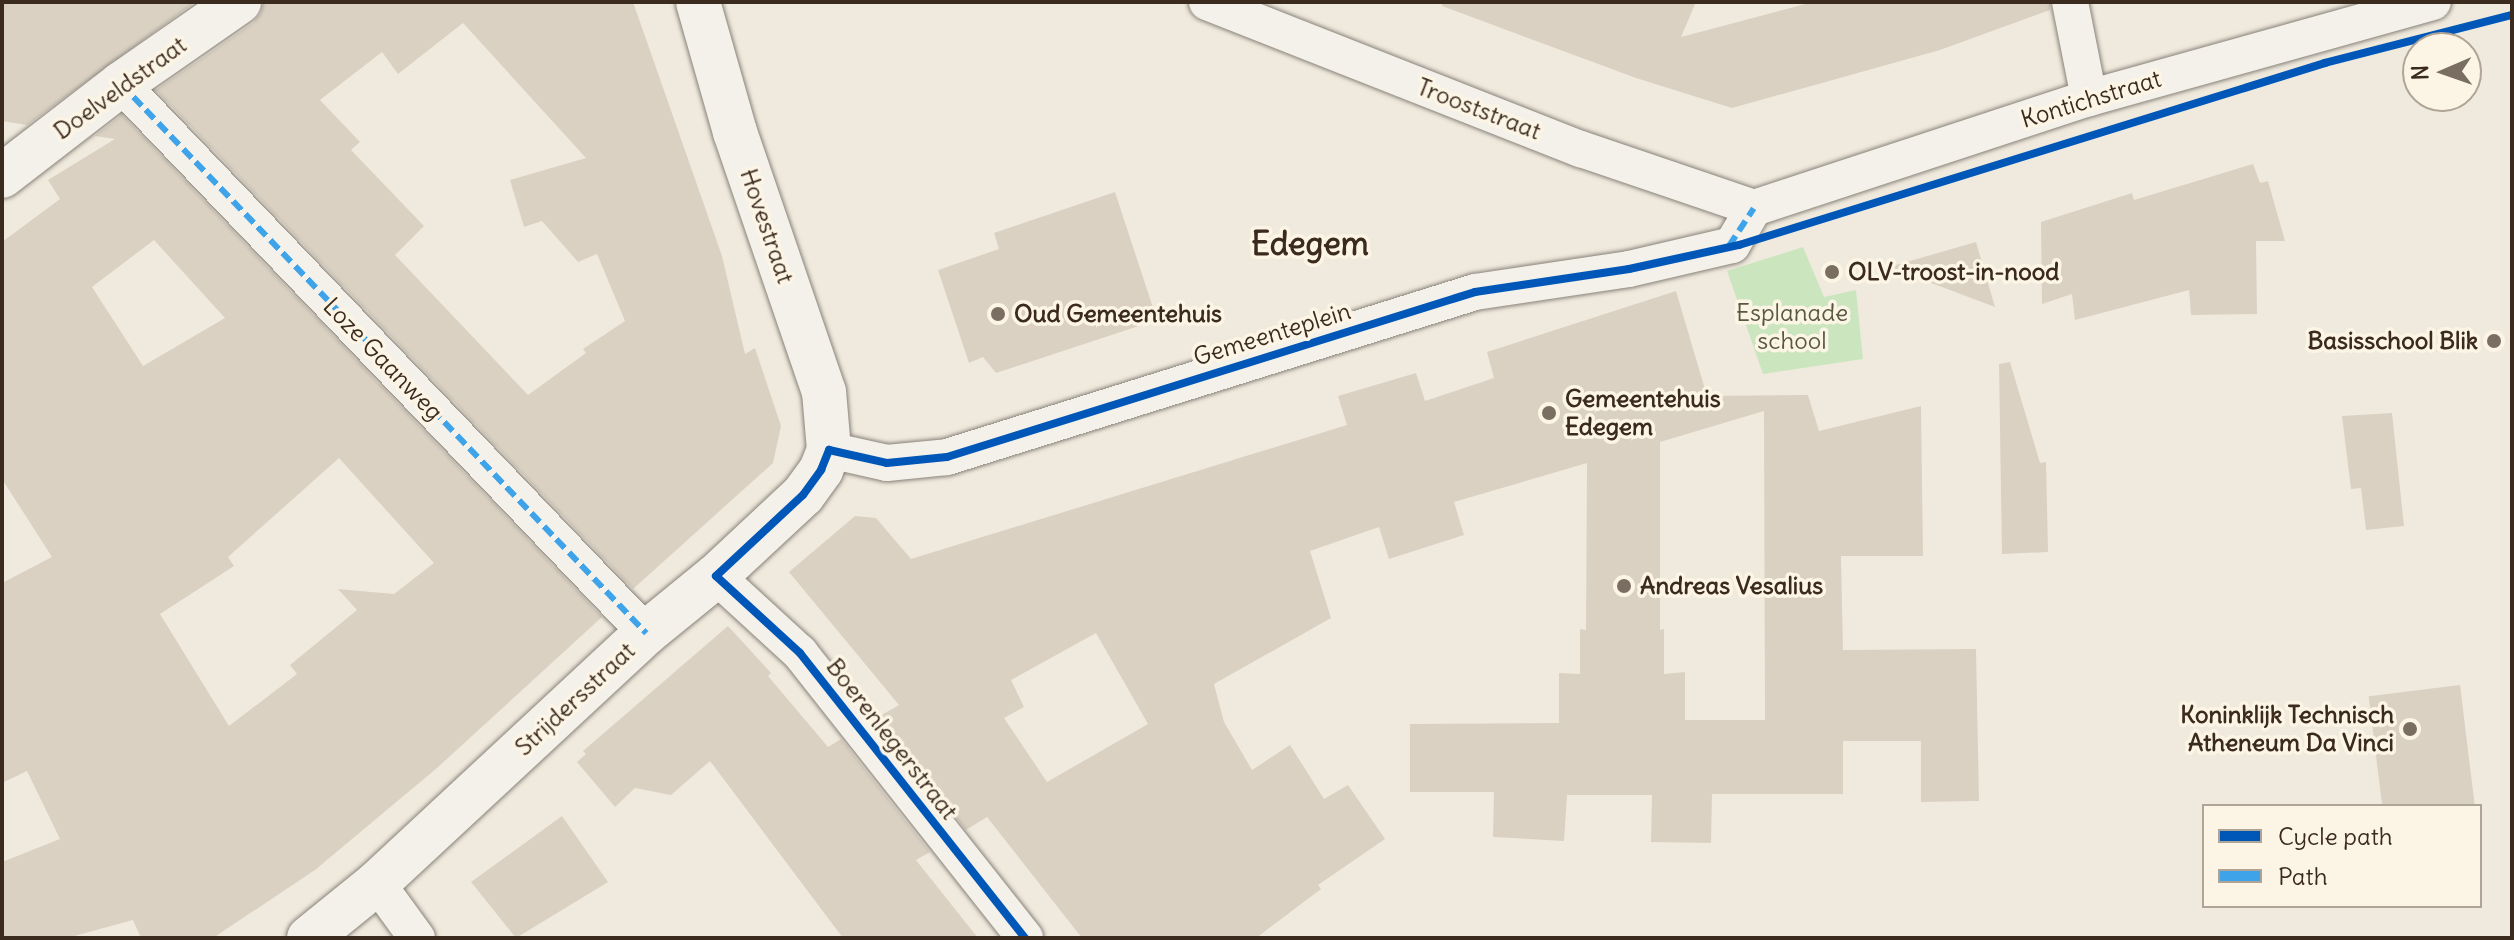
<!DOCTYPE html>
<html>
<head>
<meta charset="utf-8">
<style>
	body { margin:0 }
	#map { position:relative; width:2514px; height:940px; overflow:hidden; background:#f0eade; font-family:Delius,sans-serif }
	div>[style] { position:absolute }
	.green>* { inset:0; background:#cbe6bf }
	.building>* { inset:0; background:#dad1c3; transform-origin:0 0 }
	.roads { filter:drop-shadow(0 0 2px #888279) drop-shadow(0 0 2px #888279) }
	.minor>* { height:36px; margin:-18px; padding:0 18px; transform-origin:18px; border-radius:18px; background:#f4f1ea }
	.tertiary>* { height:44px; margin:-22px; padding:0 22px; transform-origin:22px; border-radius:22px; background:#f4f1ea }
	.quiet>* { height:6px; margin-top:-3px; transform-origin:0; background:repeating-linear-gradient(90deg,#3fa3ea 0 12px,transparent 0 18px) }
	.cycleway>* { height:8px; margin:-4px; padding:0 4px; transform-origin:4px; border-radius:4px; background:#0057b8 }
	.dots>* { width:22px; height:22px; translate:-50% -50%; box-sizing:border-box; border:4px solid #fcf5e5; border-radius:50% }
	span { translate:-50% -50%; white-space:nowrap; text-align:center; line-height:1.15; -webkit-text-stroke:7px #fcf5e5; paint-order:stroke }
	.street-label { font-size:24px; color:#3b2a1e }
	.poi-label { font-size:24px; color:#3b2a1e; font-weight:700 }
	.left { translate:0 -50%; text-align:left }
	.right { translate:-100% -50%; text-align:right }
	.park-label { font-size:24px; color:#575840 }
	.district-label { font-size:32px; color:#3b2a1e; font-weight:700 }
	.frame { position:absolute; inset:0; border:4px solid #3b2a1e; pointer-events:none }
	.legend { position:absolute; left:2202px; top:804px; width:280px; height:104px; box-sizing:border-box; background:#fcf5e5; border:2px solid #afa495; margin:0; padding:10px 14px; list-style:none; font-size:24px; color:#3b2a1e }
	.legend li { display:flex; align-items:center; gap:16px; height:40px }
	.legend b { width:40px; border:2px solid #afa495 }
	.north { position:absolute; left:2402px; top:32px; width:80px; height:80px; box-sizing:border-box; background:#fcf5e5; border:2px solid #afa495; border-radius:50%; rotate:268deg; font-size:22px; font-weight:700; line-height:32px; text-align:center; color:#3b2a1e }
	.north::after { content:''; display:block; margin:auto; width:28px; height:36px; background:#7a6d61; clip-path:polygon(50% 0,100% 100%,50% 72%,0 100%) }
</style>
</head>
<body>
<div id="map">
	<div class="green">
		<i style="clip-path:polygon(1803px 247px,1824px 297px,1856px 290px,1863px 359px,1763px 374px,1727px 271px)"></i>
	</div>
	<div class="building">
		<i style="clip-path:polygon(2px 2px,195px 2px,27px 125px,2px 121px)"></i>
		<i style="clip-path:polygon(evenodd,264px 2px,633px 2px,722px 256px,745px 354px,755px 348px,781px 426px,773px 463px,633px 589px,156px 90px,253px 23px,261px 13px,264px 2px,463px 23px,586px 158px,510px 180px,524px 227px,542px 221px,578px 262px,597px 254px,625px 321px,583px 349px,586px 353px,528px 395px,395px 255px,424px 226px,351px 150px,360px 142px,320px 100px,382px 52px,398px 74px,463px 23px)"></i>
		<i style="clip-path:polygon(1443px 2px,1696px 2px,1681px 37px,1813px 2px,2050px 2px,2050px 10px,1940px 50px,1732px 108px,1636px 78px,1442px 6px)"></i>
		<i style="clip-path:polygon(evenodd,122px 115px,602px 617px,437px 768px,315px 870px,213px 938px,141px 938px,133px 920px,67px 938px,2px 938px,2px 862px,60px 839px,27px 771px,2px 783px,2px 583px,52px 557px,2px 479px,2px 242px,60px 199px,48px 180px,115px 139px,95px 136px,122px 115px,154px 240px,225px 318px,143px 366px,92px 287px,154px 240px,122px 115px,339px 458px,434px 563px,394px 594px,338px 589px,357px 610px,290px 665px,297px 674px,229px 726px,160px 614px,234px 566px,228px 557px,339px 458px)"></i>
		<i style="clip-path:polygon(2253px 164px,2260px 183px,2268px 181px,2285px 241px,2256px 241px,2257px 314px,2191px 315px,2189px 290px,2075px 320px,2072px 294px,2042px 304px,2041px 222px,2132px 193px,2134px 200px)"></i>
		<i style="clip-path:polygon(1115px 192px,1157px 320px,996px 373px,983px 357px,969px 363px,938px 270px,999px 249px,994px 233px)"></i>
		<i style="clip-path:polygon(1976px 242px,1995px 307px,1889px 267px)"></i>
		<i style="clip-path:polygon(evenodd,1676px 291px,1707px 396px,1808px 395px,1819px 431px,1921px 406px,1923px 556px,1841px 556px,1843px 650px,1976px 649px,1979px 801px,1921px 802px,1921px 741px,1843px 741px,1843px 794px,1712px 794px,1711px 843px,1651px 842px,1652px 795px,1567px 795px,1564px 841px,1493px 837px,1494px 792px,1410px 792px,1410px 724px,1559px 723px,1559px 673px,1580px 674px,1580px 629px,1586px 630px,1587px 463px,1454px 502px,1464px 535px,1389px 559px,1379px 527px,1310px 551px,1331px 618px,1214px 684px,1224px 722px,1252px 770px,1290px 745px,1324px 799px,1348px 785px,1385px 839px,1318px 885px,1321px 889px,1256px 938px,1082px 938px,987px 817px,966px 830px,878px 717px,899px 705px,789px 572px,855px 516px,876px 518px,911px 559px,1347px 425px,1338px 396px,1416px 373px,1425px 401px,1494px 378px,1487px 352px,1676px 291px,1764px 411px,1765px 720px,1685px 720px,1685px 672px,1664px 674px,1664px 629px,1660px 630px,1660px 442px,1764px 411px,1676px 291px,1096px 633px,1148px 724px,1047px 782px,1004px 718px,1024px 707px,1011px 680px,1096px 633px)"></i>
		<i style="clip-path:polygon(2010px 362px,2040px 463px,2046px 462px,2048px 552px,2002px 554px,1999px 364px)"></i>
		<i style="clip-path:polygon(2392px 413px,2404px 526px,2366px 530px,2361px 488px,2351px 489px,2342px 416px)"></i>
		<i style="clip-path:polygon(728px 626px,771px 673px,768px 676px,828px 747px,841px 739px,930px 852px,916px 860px,978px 938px,843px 938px,710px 761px,671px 795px,635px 788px,615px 807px,577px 762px,586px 754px,583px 751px)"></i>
		<i style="left:2460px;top:685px;width:122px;height:92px;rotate:83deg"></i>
		<i style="clip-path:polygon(562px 816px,608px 882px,516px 938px,471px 882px)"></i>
	</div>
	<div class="roads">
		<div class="minor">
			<i style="left:1207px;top:2px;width:402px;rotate:21.5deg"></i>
			<i style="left:1581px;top:149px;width:183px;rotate:18.8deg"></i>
			<i style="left:2070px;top:2px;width:98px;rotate:78.8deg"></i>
			<i style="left:121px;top:84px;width:760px;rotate:46.28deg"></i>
			<i style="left:1754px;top:208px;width:353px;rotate:-18.2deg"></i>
			<i style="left:2089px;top:98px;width:357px;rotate:-15.6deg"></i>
			<i style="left:829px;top:450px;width:59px;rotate:12.6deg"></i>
			<i style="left:887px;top:463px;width:60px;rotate:-5.7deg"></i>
			<i style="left:947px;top:457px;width:553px;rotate:-17.35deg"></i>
			<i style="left:1475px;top:292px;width:156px;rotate:-8.5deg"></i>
			<i style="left:1629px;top:269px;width:106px;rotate:-13.1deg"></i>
			<i style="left:1732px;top:245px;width:43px;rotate:-59.3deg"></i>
			<i style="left:716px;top:576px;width:114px;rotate:42.5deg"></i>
			<i style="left:800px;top:653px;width:363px;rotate:51.7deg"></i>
			<i style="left:377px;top:883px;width:68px;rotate:54deg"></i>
		</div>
		<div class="tertiary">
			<i style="left:2px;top:176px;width:150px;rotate:-37.7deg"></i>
			<i style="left:121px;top:84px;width:144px;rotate:-34.8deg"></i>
			<i style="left:309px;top:938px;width:87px;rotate:-39deg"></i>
			<i style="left:377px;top:883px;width:367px;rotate:-42.9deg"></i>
			<i style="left:646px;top:633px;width:90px;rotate:-39.2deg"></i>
			<i style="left:716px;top:576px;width:119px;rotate:-43deg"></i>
			<i style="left:803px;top:495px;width:31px;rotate:-54deg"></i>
			<i style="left:821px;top:470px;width:22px;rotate:-68deg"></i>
			<i style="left:829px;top:450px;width:58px;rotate:-94.9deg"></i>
			<i style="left:824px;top:392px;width:275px;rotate:-108.9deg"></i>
			<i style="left:735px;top:132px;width:135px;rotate:-105.9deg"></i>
		</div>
	</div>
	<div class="quiet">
		<i style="left:121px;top:84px;width:760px;rotate:46.28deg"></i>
		<i style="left:1729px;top:246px;width:45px;rotate:-56.7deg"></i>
	</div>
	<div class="cycleway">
		<i style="left:1025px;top:938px;width:363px;rotate:-128.3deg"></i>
		<i style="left:800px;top:653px;width:114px;rotate:-137.5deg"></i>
		<i style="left:716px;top:576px;width:119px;rotate:-43deg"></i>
		<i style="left:803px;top:495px;width:31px;rotate:-54deg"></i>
		<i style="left:821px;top:470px;width:22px;rotate:-68deg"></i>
		<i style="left:829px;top:450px;width:59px;rotate:12.6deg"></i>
		<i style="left:887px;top:463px;width:60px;rotate:-5.7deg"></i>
		<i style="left:947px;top:457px;width:553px;rotate:-17.35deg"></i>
		<i style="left:1475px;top:292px;width:156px;rotate:-8.5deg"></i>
		<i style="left:1629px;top:269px;width:113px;rotate:-12.3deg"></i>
		<i style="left:1739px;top:245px;width:614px;rotate:-17.25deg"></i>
		<i style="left:2325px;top:63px;width:193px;rotate:-14.4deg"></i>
	</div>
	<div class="dots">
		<i style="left:1832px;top:272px;background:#7a6d61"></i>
		<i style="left:998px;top:314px;background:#7a6d61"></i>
		<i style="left:2494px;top:341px;background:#7a6d61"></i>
		<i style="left:1549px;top:413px;background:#7a6d61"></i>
		<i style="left:1624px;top:586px;background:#7a6d61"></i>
		<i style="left:2410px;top:729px;background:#7a6d61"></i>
	</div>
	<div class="street-label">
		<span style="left:120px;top:88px;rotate:-36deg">Doelveldstraat</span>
		<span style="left:2091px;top:99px;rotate:-17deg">Kontichstraat</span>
		<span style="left:1479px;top:109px;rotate:21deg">Trooststraat</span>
		<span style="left:767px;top:226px;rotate:71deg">Hovestraat</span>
		<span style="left:1272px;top:334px;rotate:-17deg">Gemeenteplein</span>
		<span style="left:383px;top:359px;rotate:46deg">Loze Gaanweg</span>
		<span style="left:575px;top:699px;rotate:-43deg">Strijdersstraat</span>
		<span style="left:892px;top:739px;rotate:52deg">Boerenlegerstraat</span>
	</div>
	<div class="poi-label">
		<span class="left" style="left:1848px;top:272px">OLV-troost-in-nood</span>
		<span class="left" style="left:1014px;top:314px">Oud Gemeentehuis</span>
		<span class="right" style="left:2478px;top:341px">Basisschool Blik</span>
		<span class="left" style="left:1565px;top:413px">Gemeentehuis<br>Edegem</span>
		<span class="left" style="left:1640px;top:586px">Andreas Vesalius</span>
		<span class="right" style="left:2394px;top:729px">Koninklijk Technisch<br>Atheneum Da Vinci</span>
	</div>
	<div class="park-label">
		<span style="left:1792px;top:327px">Esplanade<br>school</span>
	</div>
	<div class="district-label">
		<span style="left:1310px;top:244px">Edegem</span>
	</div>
	<div class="frame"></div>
	<ul class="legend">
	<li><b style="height:10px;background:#0057b8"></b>Cycle path</li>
	<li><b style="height:10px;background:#3fa3ea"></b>Path</li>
	</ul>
	<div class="north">N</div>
</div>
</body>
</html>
